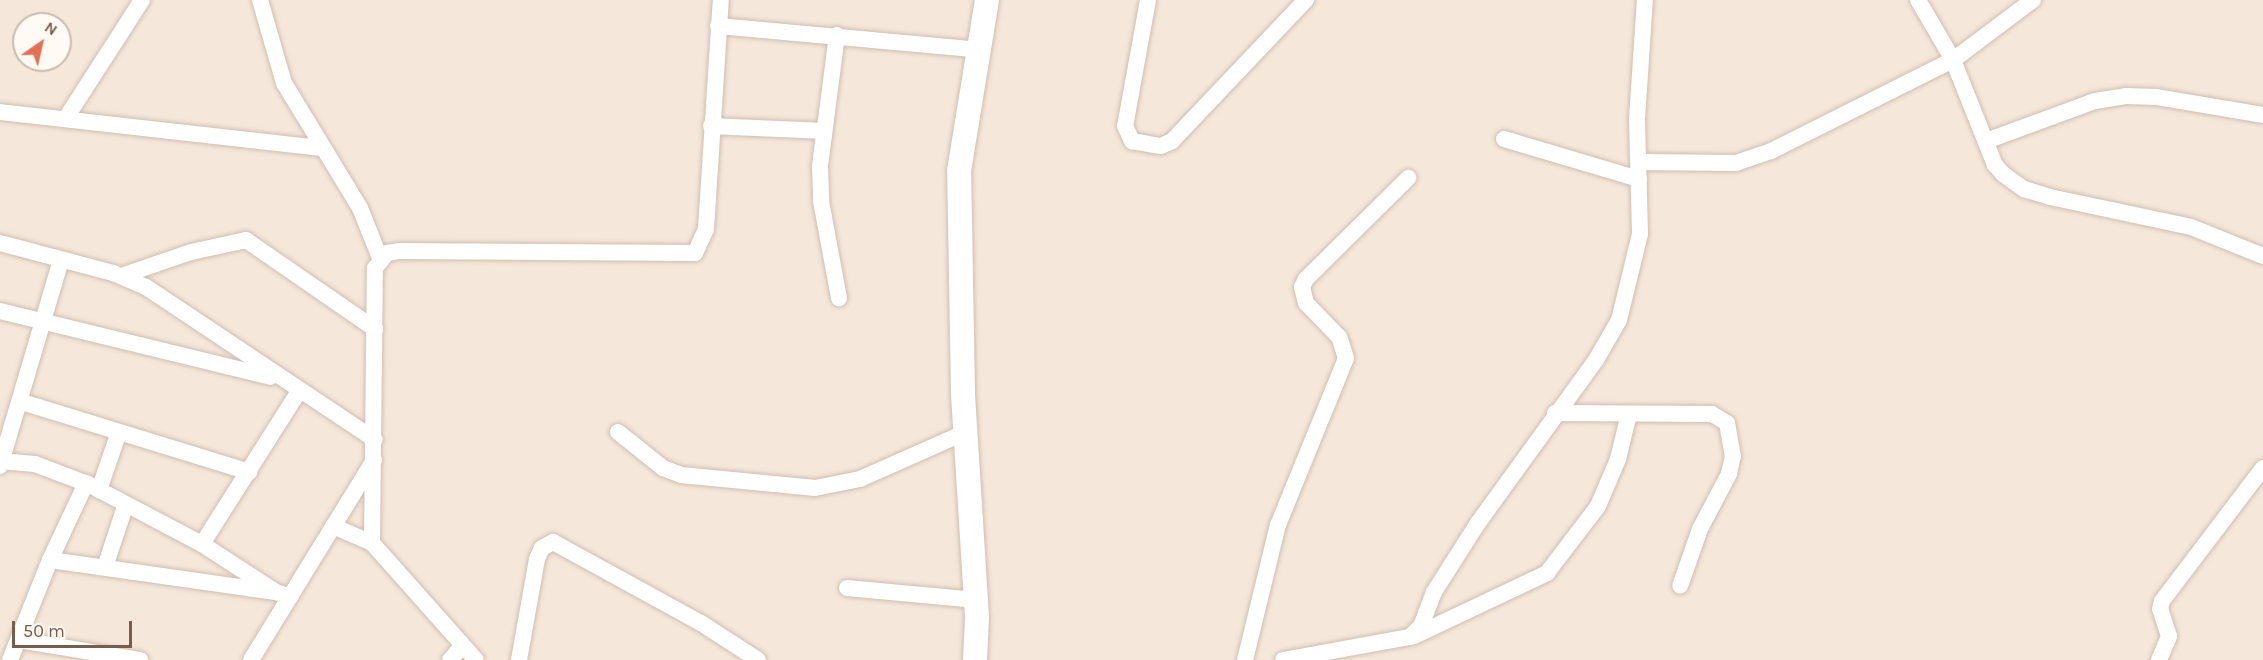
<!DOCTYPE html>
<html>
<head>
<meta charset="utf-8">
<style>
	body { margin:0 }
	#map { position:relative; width:2263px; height:660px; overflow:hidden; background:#fdf6ec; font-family:Karla,sans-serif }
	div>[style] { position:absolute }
	.residential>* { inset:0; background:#f5e8da }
	.roads { filter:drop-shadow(0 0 2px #d1beb0) drop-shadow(0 0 2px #d1beb0) }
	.street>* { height:16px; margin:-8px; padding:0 8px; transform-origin:8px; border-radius:8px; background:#fff }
	.secondary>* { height:24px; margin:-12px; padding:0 12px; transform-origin:12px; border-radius:12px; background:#fff }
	span { translate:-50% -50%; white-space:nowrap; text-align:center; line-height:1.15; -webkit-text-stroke:4.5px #fffaf3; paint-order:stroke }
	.north { position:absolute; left:12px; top:12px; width:60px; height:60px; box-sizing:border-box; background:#fffaf3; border:2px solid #cabbb1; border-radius:50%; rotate:34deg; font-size:16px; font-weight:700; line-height:24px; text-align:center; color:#7a5c4d }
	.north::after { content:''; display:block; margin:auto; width:21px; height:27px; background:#e76f51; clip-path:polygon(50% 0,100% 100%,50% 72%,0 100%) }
	.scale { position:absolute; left:12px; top:621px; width:120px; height:27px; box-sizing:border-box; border:3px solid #7a5c4d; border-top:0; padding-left:8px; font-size:18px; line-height:21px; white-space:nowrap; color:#7a5c4d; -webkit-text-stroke:4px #fffaf3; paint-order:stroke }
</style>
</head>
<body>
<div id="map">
	<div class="residential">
		<i style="clip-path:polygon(evenodd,0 0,2263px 0,2263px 660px,0 660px,0 0,24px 24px,60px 24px,60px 60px,24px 60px,24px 24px)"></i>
	</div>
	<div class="roads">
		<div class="street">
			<i style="left:260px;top:0;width:86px;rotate:73.9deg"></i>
			<i style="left:284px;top:83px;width:146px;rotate:58.7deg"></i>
			<i style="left:360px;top:208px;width:54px;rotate:68.2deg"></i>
			<i style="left:1148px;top:0;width:128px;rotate:100.3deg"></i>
			<i style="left:1125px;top:126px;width:17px;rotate:65deg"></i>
			<i style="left:1132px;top:141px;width:29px;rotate:10deg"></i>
			<i style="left:1161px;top:146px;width:12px;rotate:-24deg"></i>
			<i style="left:1172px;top:141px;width:195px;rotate:-46.5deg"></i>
			<i style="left:1918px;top:0;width:69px;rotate:59.7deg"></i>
			<i style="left:1953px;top:60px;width:113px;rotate:68.2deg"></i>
			<i style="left:1995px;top:165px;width:12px;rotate:48deg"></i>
			<i style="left:2003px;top:174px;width:26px;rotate:36deg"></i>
			<i style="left:2024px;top:189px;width:27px;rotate:17deg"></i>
			<i style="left:2050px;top:197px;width:144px;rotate:12deg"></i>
			<i style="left:2191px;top:227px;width:78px;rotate:21.9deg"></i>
			<i style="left:718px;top:26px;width:264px;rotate:5.2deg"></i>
			<i style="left:837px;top:35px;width:132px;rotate:97.4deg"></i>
			<i style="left:820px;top:166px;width:35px;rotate:88deg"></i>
			<i style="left:821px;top:201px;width:99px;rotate:79.5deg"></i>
			<i style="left:0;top:112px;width:325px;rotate:6.4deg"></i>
			<i style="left:66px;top:118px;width:140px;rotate:-57.2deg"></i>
			<i style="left:711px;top:126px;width:113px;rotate:2.5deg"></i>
			<i style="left:1504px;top:139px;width:141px;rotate:16.5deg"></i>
			<i style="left:1986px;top:141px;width:116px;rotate:-20.2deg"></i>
			<i style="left:2095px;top:101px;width:31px;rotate:-9deg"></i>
			<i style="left:2126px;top:96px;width:30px;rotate:2deg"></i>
			<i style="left:2156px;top:97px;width:109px;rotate:9.5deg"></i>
			<i style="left:1639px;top:162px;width:97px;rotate:0.6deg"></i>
			<i style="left:1736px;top:163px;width:37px;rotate:-19deg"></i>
			<i style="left:1771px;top:151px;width:203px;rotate:-26.6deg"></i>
			<i style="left:1953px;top:60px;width:100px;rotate:-36.9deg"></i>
			<i style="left:0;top:243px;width:117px;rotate:14.9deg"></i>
			<i style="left:113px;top:273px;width:36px;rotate:23deg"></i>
			<i style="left:146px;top:287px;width:275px;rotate:33.7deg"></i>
			<i style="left:121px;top:276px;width:74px;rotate:-18.9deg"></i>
			<i style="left:191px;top:252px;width:56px;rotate:-12.3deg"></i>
			<i style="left:246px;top:240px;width:157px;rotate:34.6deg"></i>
			<i style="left:0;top:311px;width:278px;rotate:13.7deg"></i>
			<i style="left:22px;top:402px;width:238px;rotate:17.1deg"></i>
			<i style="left:1555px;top:413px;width:157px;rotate:0.4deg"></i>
			<i style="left:1712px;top:414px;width:17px;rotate:31deg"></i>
			<i style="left:1727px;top:423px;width:34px;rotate:80deg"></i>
			<i style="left:1733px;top:456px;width:18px;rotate:103deg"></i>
			<i style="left:1729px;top:474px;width:62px;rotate:117.8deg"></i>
			<i style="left:1700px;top:529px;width:60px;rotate:109.3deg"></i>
			<i style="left:618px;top:432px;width:58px;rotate:38.7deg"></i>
			<i style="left:663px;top:468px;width:19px;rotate:21deg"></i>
			<i style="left:681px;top:475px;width:135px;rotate:5.5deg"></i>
			<i style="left:815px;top:488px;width:46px;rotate:-11.3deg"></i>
			<i style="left:860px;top:479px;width:116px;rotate:-23.9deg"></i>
			<i style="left:0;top:461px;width:35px;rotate:5deg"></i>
			<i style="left:35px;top:464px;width:57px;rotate:20.7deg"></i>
			<i style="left:88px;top:484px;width:129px;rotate:27.8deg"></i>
			<i style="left:202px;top:544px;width:88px;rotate:33deg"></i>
			<i style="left:0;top:466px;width:215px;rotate:-73.5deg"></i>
			<i style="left:99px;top:490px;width:61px;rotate:-71deg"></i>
			<i style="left:333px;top:526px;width:43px;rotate:23.6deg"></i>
			<i style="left:202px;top:544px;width:181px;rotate:-57.6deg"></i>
			<i style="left:50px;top:560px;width:228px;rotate:8.1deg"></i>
			<i style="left:276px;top:592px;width:15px;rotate:20deg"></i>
			<i style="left:105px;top:567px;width:66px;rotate:-71.6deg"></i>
			<i style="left:847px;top:588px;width:130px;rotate:5.3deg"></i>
			<i style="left:1414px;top:636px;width:147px;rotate:-25.3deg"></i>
			<i style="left:1547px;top:573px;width:84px;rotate:-52.7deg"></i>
			<i style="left:1598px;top:506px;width:51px;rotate:-66.9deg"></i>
			<i style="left:1618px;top:459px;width:46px;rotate:-76.3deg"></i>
			<i style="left:19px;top:640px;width:123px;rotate:9.4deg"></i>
			<i style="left:10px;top:660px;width:108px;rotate:-68.2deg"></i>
			<i style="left:50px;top:560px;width:85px;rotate:-64.9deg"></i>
			<i style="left:251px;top:660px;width:235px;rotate:-58.4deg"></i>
			<i style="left:450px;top:660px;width:18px;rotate:-49deg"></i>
			<i style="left:476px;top:660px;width:157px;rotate:-131.6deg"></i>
			<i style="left:372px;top:543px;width:275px;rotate:-89.4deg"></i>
			<i style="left:375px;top:268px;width:19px;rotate:-51deg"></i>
			<i style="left:387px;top:253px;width:12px;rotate:-9deg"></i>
			<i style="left:399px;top:251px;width:296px;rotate:0.4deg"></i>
			<i style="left:695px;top:253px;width:26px;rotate:-65deg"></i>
			<i style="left:706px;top:229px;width:229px;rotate:-86.3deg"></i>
			<i style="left:519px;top:660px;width:103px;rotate:-79.9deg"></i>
			<i style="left:537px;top:559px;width:12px;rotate:-66deg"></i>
			<i style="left:542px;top:548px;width:13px;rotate:-29deg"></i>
			<i style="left:553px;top:542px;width:169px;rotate:28.7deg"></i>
			<i style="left:701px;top:623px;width:68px;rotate:33deg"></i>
			<i style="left:1245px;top:660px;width:139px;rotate:-76.3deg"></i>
			<i style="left:1278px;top:525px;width:180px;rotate:-67.8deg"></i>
			<i style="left:1346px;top:358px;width:22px;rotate:-108deg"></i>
			<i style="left:1339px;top:337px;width:47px;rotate:-134.1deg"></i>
			<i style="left:1306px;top:303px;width:16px;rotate:-104deg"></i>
			<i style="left:1302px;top:287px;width:9px;rotate:-63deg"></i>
			<i style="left:1306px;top:279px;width:144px;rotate:-44.7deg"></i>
			<i style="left:1283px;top:660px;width:129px;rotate:-10.3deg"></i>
			<i style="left:1410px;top:637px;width:16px;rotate:-45deg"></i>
			<i style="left:1421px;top:626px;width:36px;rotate:-69deg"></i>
			<i style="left:1434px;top:592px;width:82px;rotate:-57.5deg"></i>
			<i style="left:1478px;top:523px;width:201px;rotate:-54.1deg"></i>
			<i style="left:1596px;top:360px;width:46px;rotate:-60.1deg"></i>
			<i style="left:1619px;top:320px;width:89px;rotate:-76.3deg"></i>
			<i style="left:1640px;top:234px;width:115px;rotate:-91.5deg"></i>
			<i style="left:1637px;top:119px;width:119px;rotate:-86.2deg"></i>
			<i style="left:2159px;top:660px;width:26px;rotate:-67deg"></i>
			<i style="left:2169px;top:636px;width:28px;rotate:-108deg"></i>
			<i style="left:2160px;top:609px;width:8px;rotate:-76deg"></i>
			<i style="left:2162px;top:601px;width:167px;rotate:-52.8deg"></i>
		</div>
		<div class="secondary">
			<i style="left:975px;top:660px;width:43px;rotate:-87.3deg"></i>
			<i style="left:977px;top:617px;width:225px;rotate:-93.6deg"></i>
			<i style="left:963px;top:392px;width:221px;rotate:-91deg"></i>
			<i style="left:959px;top:171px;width:173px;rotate:-80.7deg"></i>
		</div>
	</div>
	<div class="north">N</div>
	<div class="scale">50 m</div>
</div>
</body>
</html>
